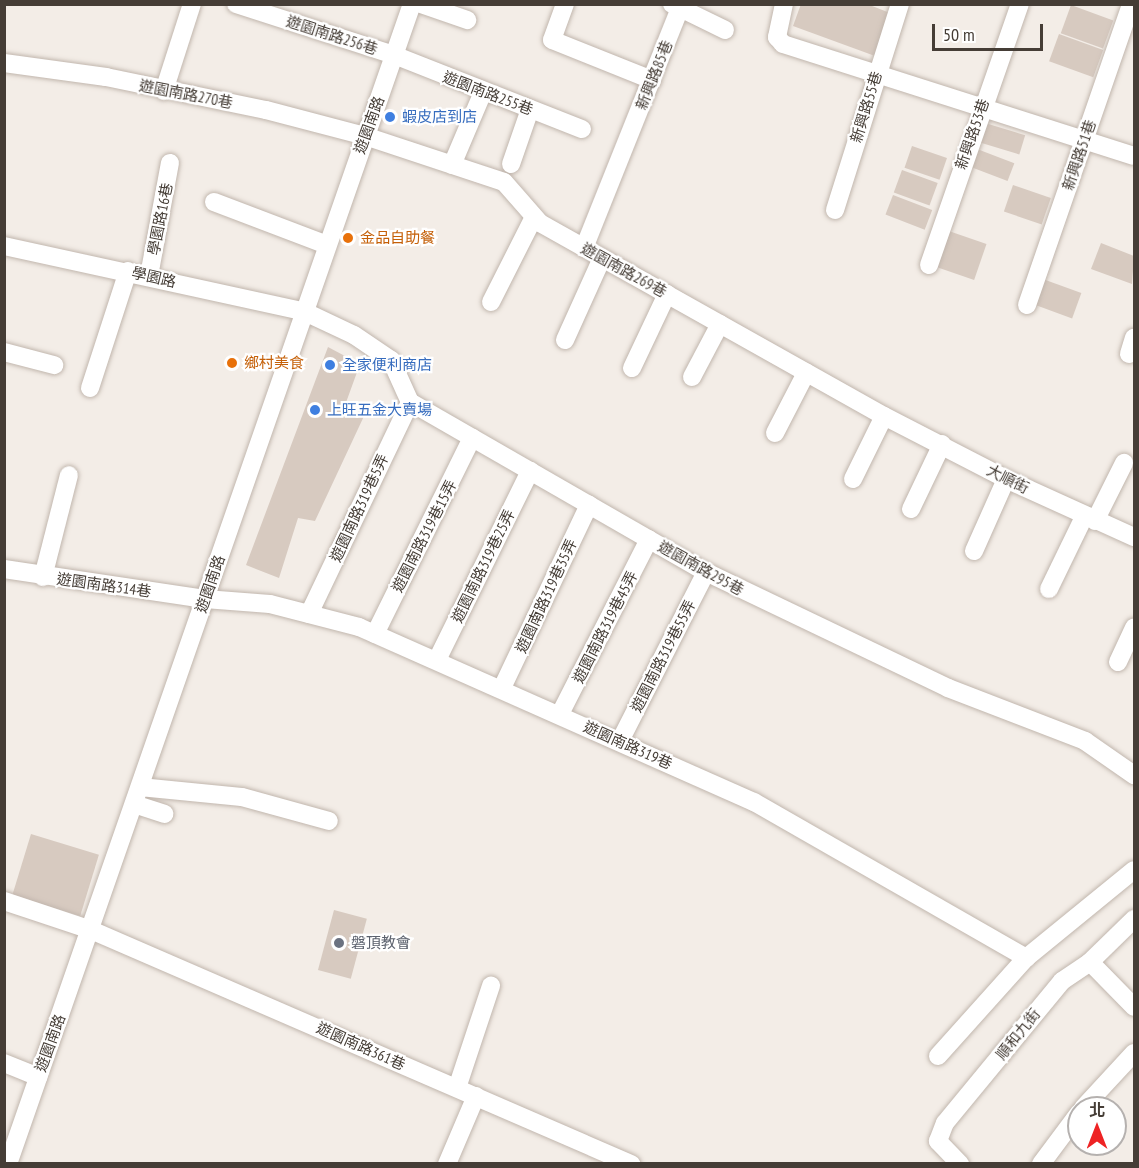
<!DOCTYPE html>
<html>
<head>
<meta charset="utf-8">
<style>
	body { margin:0 }
	#map { position:relative; width:1139px; height:1168px; overflow:hidden; background:#f3ede7; font-family:"PT Sans Narrow","Noto Sans TC",sans-serif }
	div>[style] { position:absolute }
	.building>* { inset:0; background:#d7cac0; transform-origin:0 0 }
	.roads { filter:drop-shadow(0 0 2px #c1b6ad) drop-shadow(0 0 2px #c1b6ad) }
	.minor>* { height:18px; margin:-9px; padding:0 9px; transform-origin:9px; border-radius:9px; background:#fff }
	.dots>* { width:16px; height:16px; translate:-50% -50%; box-sizing:border-box; border:3px solid #fff; border-radius:50% }
	span { translate:-50% -50%; white-space:nowrap; text-align:center; line-height:1.15; -webkit-text-stroke:4.5px #fff; paint-order:stroke }
	.street-label { font-size:15px; color:#453d36 }
	.shop-label { font-size:15px; color:#366cbe }
	.left { translate:0 -50%; text-align:left }
	.food-label { font-size:15px; color:#c56008 }
	.worship-label { font-size:15px; color:#5b616d }
	.frame { position:absolute; inset:0; border:6px solid #453d36; pointer-events:none }
	.north { position:absolute; left:1067px; top:1096px; width:60px; height:60px; box-sizing:border-box; background:#fff; border:2px solid #b5b1af; border-radius:50%; rotate:0deg; font-size:16px; font-weight:700; line-height:24px; text-align:center; color:#453d36 }
	.north::after { content:''; display:block; margin:auto; width:21px; height:27px; background:#ee2324; clip-path:polygon(50% 0,100% 100%,50% 72%,0 100%) }
	.scale { position:absolute; left:932px; top:24px; width:111px; height:27px; box-sizing:border-box; border:3px solid #453d36; border-top:0; padding-left:8px; font-size:18px; line-height:21px; white-space:nowrap; color:#453d36; -webkit-text-stroke:4px #fff; paint-order:stroke }
</style>
</head>
<body>
<div id="map">
	<div class="building">
		<i style="clip-path:polygon(801px 4px,867px 4px,890px 13px,875px 56px,793px 26px)"></i>
		<i style="left:1071px;top:5px;width:45px;height:30px;rotate:20deg"></i>
		<i style="left:1059px;top:34px;width:47px;height:29px;rotate:20deg"></i>
		<i style="left:985px;top:123px;width:42px;height:20px;rotate:17deg"></i>
		<i style="left:912px;top:146px;width:37px;height:23px;rotate:19deg"></i>
		<i style="left:977px;top:149px;width:40px;height:19px;rotate:21deg"></i>
		<i style="left:902px;top:170px;width:38px;height:24px;rotate:20deg"></i>
		<i style="left:1013px;top:185px;width:40px;height:28px;rotate:19deg"></i>
		<i style="left:893px;top:195px;width:42px;height:21px;rotate:21deg"></i>
		<i style="left:943px;top:229px;width:46px;height:38px;rotate:19deg"></i>
		<i style="clip-path:polygon(1101px 243px,1134px 256px,1132px 284px,1091px 269px)"></i>
		<i style="left:1040px;top:278px;width:44px;height:27px;rotate:20deg"></i>
		<i style="clip-path:polygon(328px 347px,360px 364px,344px 408px,365px 414px,315px 521px,298px 518px,279px 578px,246px 565px)"></i>
		<i style="left:31px;top:834px;width:71px;height:64px;rotate:17deg"></i>
		<i style="left:334px;top:910px;width:34px;height:62px;rotate:15deg"></i>
	</div>
	<div class="roads">
		<div class="minor">
			<i style="left:236px;top:4px;width:166px;rotate:17.9deg"></i>
			<i style="left:394px;top:55px;width:202px;rotate:21.5deg"></i>
			<i style="left:421px;top:4px;width:49px;rotate:19.2deg"></i>
			<i style="left:565px;top:4px;width:38px;rotate:110deg"></i>
			<i style="left:552px;top:40px;width:108px;rotate:21.8deg"></i>
			<i style="left:672px;top:4px;width:59px;rotate:26.1deg"></i>
			<i style="left:784px;top:4px;width:34px;rotate:102deg"></i>
			<i style="left:777px;top:37px;width:9px;rotate:49deg"></i>
			<i style="left:783px;top:44px;width:368px;rotate:17.7deg"></i>
			<i style="left:4px;top:63px;width:103px;rotate:7.8deg"></i>
			<i style="left:106px;top:77px;width:163px;rotate:11.7deg"></i>
			<i style="left:266px;top:110px;width:102px;rotate:14.7deg"></i>
			<i style="left:365px;top:136px;width:146px;rotate:18.3deg"></i>
			<i style="left:504px;top:182px;width:55px;rotate:48.7deg"></i>
			<i style="left:540px;top:223px;width:394px;rotate:29.3deg"></i>
			<i style="left:884px;top:416px;width:137px;rotate:27.3deg"></i>
			<i style="left:1006px;top:479px;width:141px;rotate:24.4deg"></i>
			<i style="left:164px;top:91px;width:91px;rotate:-72.2deg"></i>
			<i style="left:511px;top:164px;width:58px;rotate:-70.9deg"></i>
			<i style="left:452px;top:165px;width:79px;rotate:-67deg"></i>
			<i style="left:214px;top:202px;width:121px;rotate:20.8deg"></i>
			<i style="left:835px;top:210px;width:216px;rotate:-72.5deg"></i>
			<i style="left:4px;top:246px;width:306px;rotate:12.3deg"></i>
			<i style="left:303px;top:311px;width:56px;rotate:25.2deg"></i>
			<i style="left:354px;top:335px;width:45px;rotate:34deg"></i>
			<i style="left:391px;top:360px;width:46px;rotate:65.7deg"></i>
			<i style="left:410px;top:402px;width:341px;rotate:29.9deg"></i>
			<i style="left:706px;top:572px;width:268px;rotate:25.6deg"></i>
			<i style="left:948px;top:688px;width:147px;rotate:21.1deg"></i>
			<i style="left:1085px;top:741px;width:60px;rotate:34.8deg"></i>
			<i style="left:584px;top:248px;width:258px;rotate:-68.2deg"></i>
			<i style="left:929px;top:265px;width:276px;rotate:-70.8deg"></i>
			<i style="left:149px;top:276px;width:115px;rotate:-79.5deg"></i>
			<i style="left:491px;top:302px;width:95px;rotate:-63.2deg"></i>
			<i style="left:1027px;top:305px;width:318px;rotate:-70.9deg"></i>
			<i style="left:565px;top:340px;width:90px;rotate:-65.7deg"></i>
			<i style="left:4px;top:352px;width:52px;rotate:14.6deg"></i>
			<i style="left:1129px;top:354px;width:17px;rotate:-73deg"></i>
			<i style="left:632px;top:368px;width:82px;rotate:-64.7deg"></i>
			<i style="left:692px;top:377px;width:60px;rotate:-62.2deg"></i>
			<i style="left:90px;top:388px;width:123px;rotate:-72deg"></i>
			<i style="left:775px;top:433px;width:68px;rotate:-62.7deg"></i>
			<i style="left:853px;top:479px;width:70px;rotate:-63.8deg"></i>
			<i style="left:911px;top:509px;width:72px;rotate:-64.5deg"></i>
			<i style="left:1095px;top:521px;width:65px;rotate:-63.4deg"></i>
			<i style="left:974px;top:551px;width:79px;rotate:-66deg"></i>
			<i style="left:4px;top:569px;width:203px;rotate:8.5deg"></i>
			<i style="left:205px;top:599px;width:65px;rotate:4.4deg"></i>
			<i style="left:270px;top:604px;width:92px;rotate:14.5deg"></i>
			<i style="left:359px;top:627px;width:432px;rotate:23.9deg"></i>
			<i style="left:754px;top:802px;width:314px;rotate:29.8deg"></i>
			<i style="left:43px;top:577px;width:105px;rotate:-75.7deg"></i>
			<i style="left:1049px;top:589px;width:80px;rotate:-64.1deg"></i>
			<i style="left:309px;top:614px;width:235px;rotate:-64.5deg"></i>
			<i style="left:375px;top:634px;width:219px;rotate:-63.7deg"></i>
			<i style="left:437px;top:660px;width:211px;rotate:-63.8deg"></i>
			<i style="left:1118px;top:662px;width:38px;rotate:-65deg"></i>
			<i style="left:502px;top:688px;width:203px;rotate:-64.6deg"></i>
			<i style="left:560px;top:714px;width:196px;rotate:-63deg"></i>
			<i style="left:620px;top:741px;width:190px;rotate:-63deg"></i>
			<i style="left:140px;top:787px;width:102px;rotate:5.6deg"></i>
			<i style="left:242px;top:797px;width:90px;rotate:15.4deg"></i>
			<i style="left:134px;top:804px;width:32px;rotate:18deg"></i>
			<i style="left:4px;top:901px;width:92px;rotate:18.4deg"></i>
			<i style="left:91px;top:930px;width:589px;rotate:23.43deg"></i>
			<i style="left:1090px;top:962px;width:63px;rotate:45.6deg"></i>
			<i style="left:938px;top:1056px;width:132px;rotate:-48.1deg"></i>
			<i style="left:1026px;top:958px;width:139px;rotate:-39.2deg"></i>
			<i style="left:4px;top:1063px;width:37px;rotate:22deg"></i>
			<i style="left:457px;top:1088px;width:108px;rotate:-71.6deg"></i>
			<i style="left:1083px;top:1108px;width:75px;rotate:-47.2deg"></i>
			<i style="left:8px;top:1164px;width:1228px;rotate:-70.8deg"></i>
			<i style="left:447px;top:1164px;width:74px;rotate:-66.9deg"></i>
			<i style="left:960px;top:1164px;width:32px;rotate:-134deg"></i>
			<i style="left:938px;top:1141px;width:19px;rotate:-69deg"></i>
			<i style="left:945px;top:1123px;width:184px;rotate:-50.5deg"></i>
			<i style="left:1062px;top:981px;width:34px;rotate:-34deg"></i>
			<i style="left:1090px;top:962px;width:62px;rotate:-44.3deg"></i>
			<i style="left:1041px;top:1164px;width:64px;rotate:-53.3deg"></i>
		</div>
	</div>
	<div class="dots">
		<i style="left:390px;top:117px;background:#3f7fe0"></i>
		<i style="left:348px;top:238px;background:#e8710a"></i>
		<i style="left:232px;top:363px;background:#e8710a"></i>
		<i style="left:330px;top:365px;background:#3f7fe0"></i>
		<i style="left:315px;top:410px;background:#3f7fe0"></i>
		<i style="left:339px;top:943px;background:#6b7280"></i>
	</div>
	<div class="street-label">
		<span style="left:332px;top:35px;rotate:18deg">遊園南路256巷</span>
		<span style="left:654px;top:75px;rotate:-68deg">新興路85巷</span>
		<span style="left:488px;top:93px;rotate:21deg">遊園南路255巷</span>
		<span style="left:186px;top:94px;rotate:11deg">遊園南路270巷</span>
		<span style="left:866px;top:107px;rotate:-73deg">新興路55巷</span>
		<span style="left:369px;top:125px;rotate:-70deg">遊園南路</span>
		<span style="left:972px;top:134px;rotate:-71deg">新興路53巷</span>
		<span style="left:1079px;top:155px;rotate:-71deg">新興路51巷</span>
		<span style="left:160px;top:219px;rotate:-79deg">學園路16巷</span>
		<span style="left:624px;top:270px;rotate:29deg">遊園南路269巷</span>
		<span style="left:154px;top:277px;rotate:13deg">學園路</span>
		<span style="left:1008px;top:479px;rotate:27deg">大順街</span>
		<span style="left:359px;top:508px;rotate:-65deg">遊園南路319巷5弄</span>
		<span style="left:424px;top:536px;rotate:-63deg">遊園南路319巷15弄</span>
		<span style="left:483px;top:566px;rotate:-64deg">遊園南路319巷25弄</span>
		<span style="left:701px;top:568px;rotate:29deg">遊園南路295巷</span>
		<span style="left:210px;top:584px;rotate:-71deg">遊園南路</span>
		<span style="left:104px;top:585px;rotate:8deg">遊園南路314巷</span>
		<span style="left:546px;top:596px;rotate:-65deg">遊園南路319巷35弄</span>
		<span style="left:605px;top:627px;rotate:-63deg">遊園南路319巷45弄</span>
		<span style="left:663px;top:656px;rotate:-63deg">遊園南路319巷55弄</span>
		<span style="left:628px;top:745px;rotate:24deg">遊園南路319巷</span>
		<span style="left:1018px;top:1034px;rotate:-51deg">順和九街</span>
		<span style="left:50px;top:1043px;rotate:-70deg">遊園南路</span>
		<span style="left:361px;top:1046px;rotate:24deg">遊園南路361巷</span>
	</div>
	<div class="shop-label">
		<span class="left" style="left:402px;top:117px">蝦皮店到店</span>
		<span class="left" style="left:342px;top:365px">全家便利商店</span>
		<span class="left" style="left:327px;top:410px">上旺五金大賣場</span>
	</div>
	<div class="food-label">
		<span class="left" style="left:360px;top:238px">金品自助餐</span>
		<span class="left" style="left:244px;top:363px">鄉村美食</span>
	</div>
	<div class="worship-label">
		<span class="left" style="left:351px;top:943px">磐頂教會</span>
	</div>
	<div class="frame"></div>
	<div class="north">北</div>
	<div class="scale">50 m</div>
</div>
</body>
</html>
